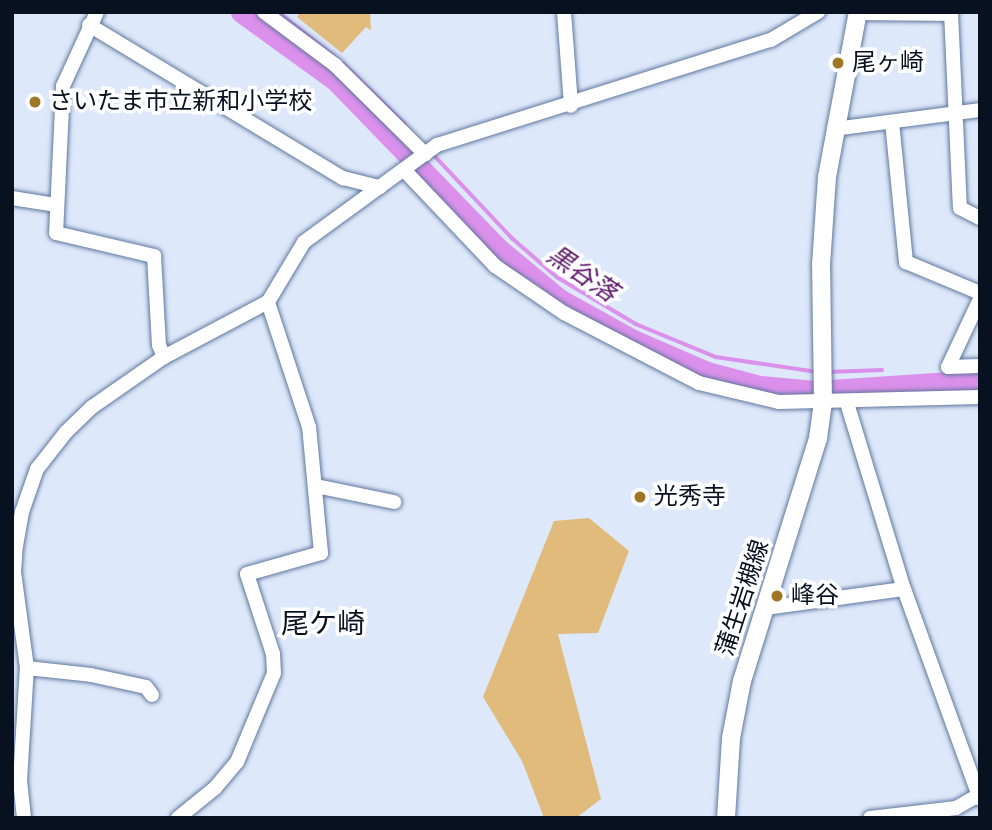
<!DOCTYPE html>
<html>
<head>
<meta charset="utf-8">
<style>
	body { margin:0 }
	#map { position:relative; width:992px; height:830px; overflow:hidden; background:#dde8fa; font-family:"Roboto Condensed","Noto Sans JP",sans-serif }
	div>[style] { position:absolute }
	.green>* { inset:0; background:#e0bb7b }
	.stream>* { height:3.5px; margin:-1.75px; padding:0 1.75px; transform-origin:1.75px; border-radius:1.75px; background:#db90eb }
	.river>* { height:21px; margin:-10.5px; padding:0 10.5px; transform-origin:10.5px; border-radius:10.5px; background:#db90eb }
	.roads { filter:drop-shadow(0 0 2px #5f779f) drop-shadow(0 0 2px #5f779f) }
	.minor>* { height:14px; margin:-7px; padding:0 7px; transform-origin:7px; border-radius:7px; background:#fff }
	.major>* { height:18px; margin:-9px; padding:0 9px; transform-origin:9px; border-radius:9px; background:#fff }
	.dots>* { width:19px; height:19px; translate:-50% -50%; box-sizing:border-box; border:4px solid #fff; border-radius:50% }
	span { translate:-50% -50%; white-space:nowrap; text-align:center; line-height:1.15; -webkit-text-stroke:7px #fff; paint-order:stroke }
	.poi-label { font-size:24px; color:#081120 }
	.left { translate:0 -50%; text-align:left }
	.street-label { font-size:24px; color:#081120 }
	.water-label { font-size:26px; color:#5e1a6b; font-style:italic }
	.quarter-label { font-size:28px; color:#081120 }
	.frame { position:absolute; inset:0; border:14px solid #081120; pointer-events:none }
</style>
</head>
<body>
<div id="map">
	<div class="green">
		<i style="clip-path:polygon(300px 12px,370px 12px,371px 30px,366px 27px,342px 53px,297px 17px)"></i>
		<i style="clip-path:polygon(589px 518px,629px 551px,598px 633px,558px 634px,601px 799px,576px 818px,544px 818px,522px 761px,483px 697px,554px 521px)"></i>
	</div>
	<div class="stream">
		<i style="left:278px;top:12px;width:71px;rotate:38.2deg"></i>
		<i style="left:343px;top:63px;width:87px;rotate:44.5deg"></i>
		<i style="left:432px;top:153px;width:117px;rotate:46.7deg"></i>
		<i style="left:512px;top:238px;width:60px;rotate:40.9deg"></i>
		<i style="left:557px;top:277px;width:92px;rotate:30.7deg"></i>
		<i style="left:636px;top:324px;width:87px;rotate:22.4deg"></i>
		<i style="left:716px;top:357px;width:102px;rotate:8.4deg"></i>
		<i style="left:828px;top:372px;width:54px;rotate:-2.1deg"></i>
	</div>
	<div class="river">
		<i style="left:241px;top:12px;width:116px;rotate:35.9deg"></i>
		<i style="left:335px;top:80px;width:235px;rotate:45.9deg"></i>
		<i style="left:499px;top:249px;width:78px;rotate:39.8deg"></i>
		<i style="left:559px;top:299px;width:85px;rotate:29deg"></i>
		<i style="left:633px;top:340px;width:81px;rotate:23.4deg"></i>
		<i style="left:707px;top:372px;width:55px;rotate:14.8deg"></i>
		<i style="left:760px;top:386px;width:55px;rotate:5.2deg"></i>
		<i style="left:815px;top:391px;width:165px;rotate:-3.8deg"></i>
	</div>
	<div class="roads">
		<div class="minor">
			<i style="left:97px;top:12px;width:81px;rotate:114.7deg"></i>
			<i style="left:63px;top:86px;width:147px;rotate:92.7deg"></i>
			<i style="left:56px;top:233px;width:101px;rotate:13.2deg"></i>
			<i style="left:154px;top:256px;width:89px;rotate:86.8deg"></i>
			<i style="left:159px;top:345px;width:13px;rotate:67deg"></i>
			<i style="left:264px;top:12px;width:89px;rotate:36.7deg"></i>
			<i style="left:335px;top:65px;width:127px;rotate:44.7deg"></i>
			<i style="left:564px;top:12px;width:94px;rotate:85.7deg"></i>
			<i style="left:951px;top:12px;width:196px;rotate:87.4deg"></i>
			<i style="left:960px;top:208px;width:22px;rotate:27deg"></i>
			<i style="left:858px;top:13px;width:93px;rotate:0.6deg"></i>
			<i style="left:89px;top:25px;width:297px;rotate:31.1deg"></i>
			<i style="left:343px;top:178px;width:38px;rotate:14deg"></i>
			<i style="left:892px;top:122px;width:141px;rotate:84.3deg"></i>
			<i style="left:906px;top:262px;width:80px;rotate:22.7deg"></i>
			<i style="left:834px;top:129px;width:147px;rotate:-7.4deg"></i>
			<i style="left:405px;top:171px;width:131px;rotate:46.5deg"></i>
			<i style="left:495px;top:266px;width:83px;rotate:34.3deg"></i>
			<i style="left:564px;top:313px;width:152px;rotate:27.4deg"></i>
			<i style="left:699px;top:383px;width:82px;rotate:13.4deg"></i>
			<i style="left:779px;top:402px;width:201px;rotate:-1.4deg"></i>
			<i style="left:12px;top:198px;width:45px;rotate:9deg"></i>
			<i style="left:980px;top:299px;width:75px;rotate:115.2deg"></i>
			<i style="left:948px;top:367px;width:32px;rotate:-2deg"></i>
			<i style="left:847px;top:403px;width:195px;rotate:73deg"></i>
			<i style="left:904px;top:589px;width:223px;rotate:70.1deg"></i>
			<i style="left:316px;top:486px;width:80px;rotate:11.6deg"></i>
			<i style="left:765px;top:608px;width:140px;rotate:-7.8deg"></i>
			<i style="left:27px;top:668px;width:64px;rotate:6.2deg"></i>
			<i style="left:91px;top:675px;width:56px;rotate:12.3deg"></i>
			<i style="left:146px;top:687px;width:10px;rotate:53deg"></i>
			<i style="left:24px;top:818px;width:37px;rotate:-96deg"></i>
			<i style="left:20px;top:781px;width:113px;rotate:-86.5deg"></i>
			<i style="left:27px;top:668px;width:97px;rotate:-97.7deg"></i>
			<i style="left:14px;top:572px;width:26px;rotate:-86deg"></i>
			<i style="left:16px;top:546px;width:35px;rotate:-80deg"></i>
			<i style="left:22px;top:512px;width:46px;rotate:-70.8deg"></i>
			<i style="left:37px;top:469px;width:47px;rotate:-51.9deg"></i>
			<i style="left:66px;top:432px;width:36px;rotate:-44deg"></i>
			<i style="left:92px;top:407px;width:88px;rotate:-34.8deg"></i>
			<i style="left:164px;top:357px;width:118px;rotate:-27.9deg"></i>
			<i style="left:268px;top:302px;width:70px;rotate:-59deg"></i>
			<i style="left:304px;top:242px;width:165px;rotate:-36.1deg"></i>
			<i style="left:437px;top:145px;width:350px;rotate:-17.5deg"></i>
			<i style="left:771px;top:40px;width:55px;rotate:-30.8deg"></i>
			<i style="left:178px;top:818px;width:48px;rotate:-39deg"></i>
			<i style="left:215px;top:788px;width:34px;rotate:-50deg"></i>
			<i style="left:237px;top:762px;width:96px;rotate:-67.4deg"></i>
			<i style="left:274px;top:673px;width:19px;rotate:-93deg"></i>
			<i style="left:273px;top:654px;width:84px;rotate:-108deg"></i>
			<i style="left:247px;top:574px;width:77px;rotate:-15.8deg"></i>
			<i style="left:321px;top:553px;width:127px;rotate:-95.4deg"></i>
			<i style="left:309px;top:427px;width:132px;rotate:-108.2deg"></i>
			<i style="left:870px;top:818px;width:87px;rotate:-6.6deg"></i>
			<i style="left:956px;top:808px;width:28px;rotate:-30deg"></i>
		</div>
		<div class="major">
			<i style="left:726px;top:818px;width:80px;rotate:-86.4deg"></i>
			<i style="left:731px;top:738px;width:58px;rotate:-79.1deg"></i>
			<i style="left:742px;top:681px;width:255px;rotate:-72.6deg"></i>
			<i style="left:818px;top:438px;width:35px;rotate:-82deg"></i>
			<i style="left:823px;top:403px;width:138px;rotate:-90.8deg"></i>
			<i style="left:821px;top:265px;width:88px;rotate:-86.1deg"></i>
			<i style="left:827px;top:177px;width:168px;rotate:-79.4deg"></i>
		</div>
	</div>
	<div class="dots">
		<i style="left:838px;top:63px;background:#9f7624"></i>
		<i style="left:35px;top:102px;background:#9f7624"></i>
		<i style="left:640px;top:497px;background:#9f7624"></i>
		<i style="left:777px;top:596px;background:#9f7624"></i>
	</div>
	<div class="poi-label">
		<span class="left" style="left:852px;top:63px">尾ヶ崎</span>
		<span class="left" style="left:49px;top:102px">さいたま市立新和小学校</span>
		<span class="left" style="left:654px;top:497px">光秀寺</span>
		<span class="left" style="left:791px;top:596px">峰谷</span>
	</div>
	<div class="street-label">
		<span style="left:743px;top:598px;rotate:-72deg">蒲生岩槻線</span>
	</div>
	<div class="water-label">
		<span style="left:582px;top:274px;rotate:34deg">黒谷落</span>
	</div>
	<div class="quarter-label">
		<span style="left:323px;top:624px">尾ケ崎</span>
	</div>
	<div class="frame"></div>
</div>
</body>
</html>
